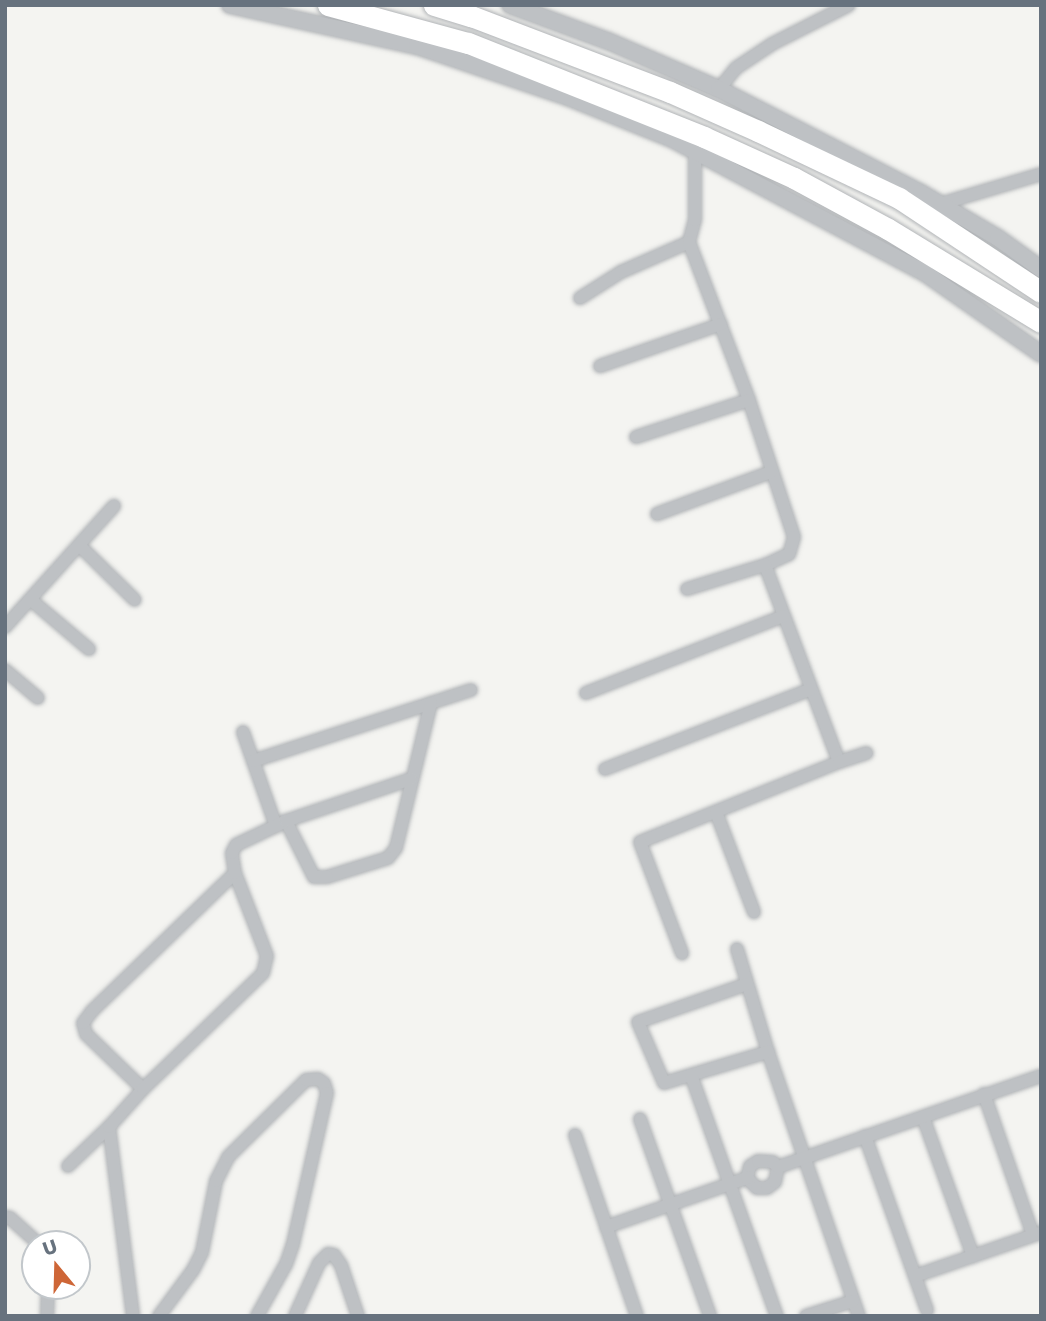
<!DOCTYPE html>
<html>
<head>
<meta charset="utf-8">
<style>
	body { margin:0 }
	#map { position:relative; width:1046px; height:1321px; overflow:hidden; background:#f4f4f1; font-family:"Golos Text",sans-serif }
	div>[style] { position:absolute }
	.roads { filter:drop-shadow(0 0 2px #b1b4b7) drop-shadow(0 0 2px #b1b4b7) }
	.minor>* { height:12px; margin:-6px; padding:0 6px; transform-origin:6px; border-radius:6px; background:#bec1c4 }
	.tertiary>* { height:16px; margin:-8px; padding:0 8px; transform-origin:8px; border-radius:8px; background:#bec1c4 }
	.trunk>* { height:21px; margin:-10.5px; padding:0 10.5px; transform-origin:10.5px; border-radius:10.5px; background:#fff }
	span { translate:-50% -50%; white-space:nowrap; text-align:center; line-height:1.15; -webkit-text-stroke:7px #fff; paint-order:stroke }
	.frame { position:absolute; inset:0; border:7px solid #67727e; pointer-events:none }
	.north { position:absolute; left:21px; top:1230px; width:70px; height:70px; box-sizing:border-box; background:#fff; border:2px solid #c2c7cb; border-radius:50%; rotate:341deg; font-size:19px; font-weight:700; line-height:28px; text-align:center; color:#67727e }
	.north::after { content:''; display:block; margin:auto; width:24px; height:32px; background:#ce6637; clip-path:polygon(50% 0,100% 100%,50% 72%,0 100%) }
</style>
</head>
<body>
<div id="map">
	<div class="roads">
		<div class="minor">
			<i style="left:719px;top:89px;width:27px;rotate:-51deg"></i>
			<i style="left:736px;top:68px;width:43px;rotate:-33.7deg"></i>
			<i style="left:772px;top:44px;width:86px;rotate:-26.9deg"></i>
			<i style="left:940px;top:204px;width:105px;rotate:-16.5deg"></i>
			<i style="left:689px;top:242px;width:23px;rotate:-75deg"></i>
			<i style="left:695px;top:220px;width:69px;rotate:-90deg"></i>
			<i style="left:580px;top:298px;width:49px;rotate:-32.4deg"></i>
			<i style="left:621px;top:272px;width:74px;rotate:-23.8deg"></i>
			<i style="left:689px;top:242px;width:169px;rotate:69.2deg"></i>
			<i style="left:749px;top:400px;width:144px;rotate:71.8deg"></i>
			<i style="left:794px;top:537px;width:18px;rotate:106deg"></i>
			<i style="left:789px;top:554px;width:26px;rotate:155deg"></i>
			<i style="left:765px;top:565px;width:210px;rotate:69.4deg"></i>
			<i style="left:839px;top:762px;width:214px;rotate:158.1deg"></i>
			<i style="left:640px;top:842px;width:119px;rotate:69.3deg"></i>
			<i style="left:600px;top:366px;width:128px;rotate:-19.1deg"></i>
			<i style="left:636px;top:437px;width:119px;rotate:-18.1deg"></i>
			<i style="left:657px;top:514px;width:121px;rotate:-20.2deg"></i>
			<i style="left:79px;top:545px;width:78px;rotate:44.5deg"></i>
			<i style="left:687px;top:589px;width:82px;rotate:-17.1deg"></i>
			<i style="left:31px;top:600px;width:76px;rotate:40.2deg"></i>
			<i style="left:5px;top:627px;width:163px;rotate:-48deg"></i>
			<i style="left:5px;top:670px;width:43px;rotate:40.3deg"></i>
			<i style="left:586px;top:693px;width:212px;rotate:-21.3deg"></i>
			<i style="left:431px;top:703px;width:42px;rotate:-18deg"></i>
			<i style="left:243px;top:732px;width:100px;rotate:70.7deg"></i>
			<i style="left:253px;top:761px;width:187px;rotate:-18deg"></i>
			<i style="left:431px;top:703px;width:149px;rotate:103.6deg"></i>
			<i style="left:396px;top:848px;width:13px;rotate:129deg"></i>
			<i style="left:388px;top:858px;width:64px;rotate:162.7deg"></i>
			<i style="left:327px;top:877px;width:13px;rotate:180deg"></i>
			<i style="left:314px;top:877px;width:63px;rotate:-116.6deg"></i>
			<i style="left:839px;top:762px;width:29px;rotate:-18deg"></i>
			<i style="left:605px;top:769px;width:221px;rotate:-21.2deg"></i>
			<i style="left:716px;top:812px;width:107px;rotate:69.2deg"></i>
			<i style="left:737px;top:949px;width:108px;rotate:73.2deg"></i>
			<i style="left:768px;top:1052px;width:279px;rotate:71deg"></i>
			<i style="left:747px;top:984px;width:115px;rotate:160.8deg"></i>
			<i style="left:638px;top:1022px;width:66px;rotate:66.9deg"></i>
			<i style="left:664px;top:1083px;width:109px;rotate:-16.6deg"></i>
			<i style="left:691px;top:1075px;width:256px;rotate:70.4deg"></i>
			<i style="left:143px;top:1089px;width:79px;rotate:-136deg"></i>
			<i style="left:86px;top:1034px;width:11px;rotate:-105deg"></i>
			<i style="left:83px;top:1023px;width:15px;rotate:-53deg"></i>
			<i style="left:92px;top:1011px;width:199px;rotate:-44deg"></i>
			<i style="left:984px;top:1094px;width:149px;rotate:70.8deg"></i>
			<i style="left:923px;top:1117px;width:148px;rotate:70.2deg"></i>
			<i style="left:640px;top:1119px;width:209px;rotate:70.4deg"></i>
			<i style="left:575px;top:1135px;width:191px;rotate:71.1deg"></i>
			<i style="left:865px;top:1136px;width:185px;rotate:70.4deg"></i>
			<i style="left:68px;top:1166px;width:57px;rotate:-43.6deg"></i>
			<i style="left:747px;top:1178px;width:14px;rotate:45deg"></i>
			<i style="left:757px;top:1188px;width:10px"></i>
			<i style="left:767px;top:1188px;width:10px;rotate:-37deg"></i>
			<i style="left:775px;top:1182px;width:15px;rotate:-79deg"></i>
			<i style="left:5px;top:1217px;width:5px;rotate:11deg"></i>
			<i style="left:10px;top:1218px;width:39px;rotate:42deg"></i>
			<i style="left:606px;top:1227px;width:149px;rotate:-19.2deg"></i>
			<i style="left:747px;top:1178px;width:12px;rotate:-76deg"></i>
			<i style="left:750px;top:1166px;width:9px;rotate:-32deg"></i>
			<i style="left:758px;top:1161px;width:15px;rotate:4deg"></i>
			<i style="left:773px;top:1162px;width:7px;rotate:45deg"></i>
			<i style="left:778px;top:1167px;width:278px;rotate:-19.1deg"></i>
			<i style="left:915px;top:1276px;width:132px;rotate:-19deg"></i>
			<i style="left:47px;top:1316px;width:30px;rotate:-88deg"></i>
			<i style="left:133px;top:1316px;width:191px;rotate:-97.2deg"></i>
			<i style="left:109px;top:1127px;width:51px;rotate:-48.2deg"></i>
			<i style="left:143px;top:1089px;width:167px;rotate:-44deg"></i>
			<i style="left:263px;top:973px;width:17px;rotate:-77deg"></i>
			<i style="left:267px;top:956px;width:89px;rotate:-111.1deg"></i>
			<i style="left:235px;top:873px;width:20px;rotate:-99deg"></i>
			<i style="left:232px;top:853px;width:9px;rotate:-63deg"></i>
			<i style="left:236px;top:845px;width:55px;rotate:-25.6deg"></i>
			<i style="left:286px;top:821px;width:132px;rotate:-18.6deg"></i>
			<i style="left:159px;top:1316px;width:57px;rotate:-53.5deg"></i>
			<i style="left:193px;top:1270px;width:20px;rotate:-63deg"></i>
			<i style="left:202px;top:1252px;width:72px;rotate:-78.8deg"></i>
			<i style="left:216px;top:1181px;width:27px;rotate:-63deg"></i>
			<i style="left:228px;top:1157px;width:110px;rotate:-44.6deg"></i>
			<i style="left:306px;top:1080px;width:12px;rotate:-5deg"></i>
			<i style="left:318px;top:1079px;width:7px;rotate:34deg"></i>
			<i style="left:324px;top:1083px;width:10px;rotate:73deg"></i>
			<i style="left:327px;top:1093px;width:155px;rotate:102.7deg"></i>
			<i style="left:293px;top:1244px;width:21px;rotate:109deg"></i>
			<i style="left:286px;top:1264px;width:60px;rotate:119.1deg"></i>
			<i style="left:295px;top:1316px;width:58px;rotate:-65.6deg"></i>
			<i style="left:319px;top:1263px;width:13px;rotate:-45deg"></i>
			<i style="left:328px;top:1254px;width:6px;rotate:9deg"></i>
			<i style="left:334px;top:1255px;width:12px;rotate:55deg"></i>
			<i style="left:341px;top:1265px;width:54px;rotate:71.6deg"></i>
			<i style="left:806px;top:1316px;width:49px;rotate:-17.7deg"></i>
		</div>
		<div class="tertiary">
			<i style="left:230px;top:5px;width:191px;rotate:12.4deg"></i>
			<i style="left:417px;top:46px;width:159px;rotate:18.7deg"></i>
			<i style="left:568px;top:97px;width:112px;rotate:22deg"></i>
			<i style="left:672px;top:139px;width:286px;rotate:27.9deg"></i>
			<i style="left:925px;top:273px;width:141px;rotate:34.9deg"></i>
			<i style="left:510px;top:5px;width:104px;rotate:20.2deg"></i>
			<i style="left:608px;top:41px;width:121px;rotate:23.4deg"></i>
			<i style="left:719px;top:89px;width:227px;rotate:27.2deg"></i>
			<i style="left:921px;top:193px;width:89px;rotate:30.3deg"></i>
			<i style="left:998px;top:238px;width:53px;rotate:35.8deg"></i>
		</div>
		<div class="trunk">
			<i style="left:328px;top:5px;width:145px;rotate:15.2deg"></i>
			<i style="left:468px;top:43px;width:254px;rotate:21.7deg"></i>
			<i style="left:704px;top:137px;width:99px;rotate:24.5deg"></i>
			<i style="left:794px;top:178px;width:107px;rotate:28.5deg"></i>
			<i style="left:888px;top:229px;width:179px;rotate:31.3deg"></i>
			<i style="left:434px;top:5px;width:39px;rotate:17deg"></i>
			<i style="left:471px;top:16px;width:213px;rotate:20.9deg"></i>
			<i style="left:670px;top:92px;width:96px;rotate:23.9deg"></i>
			<i style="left:758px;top:131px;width:156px;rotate:25.4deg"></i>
			<i style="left:899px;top:198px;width:170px;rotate:33.5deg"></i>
		</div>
	</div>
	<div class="frame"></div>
	<div class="north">U</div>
</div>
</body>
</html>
